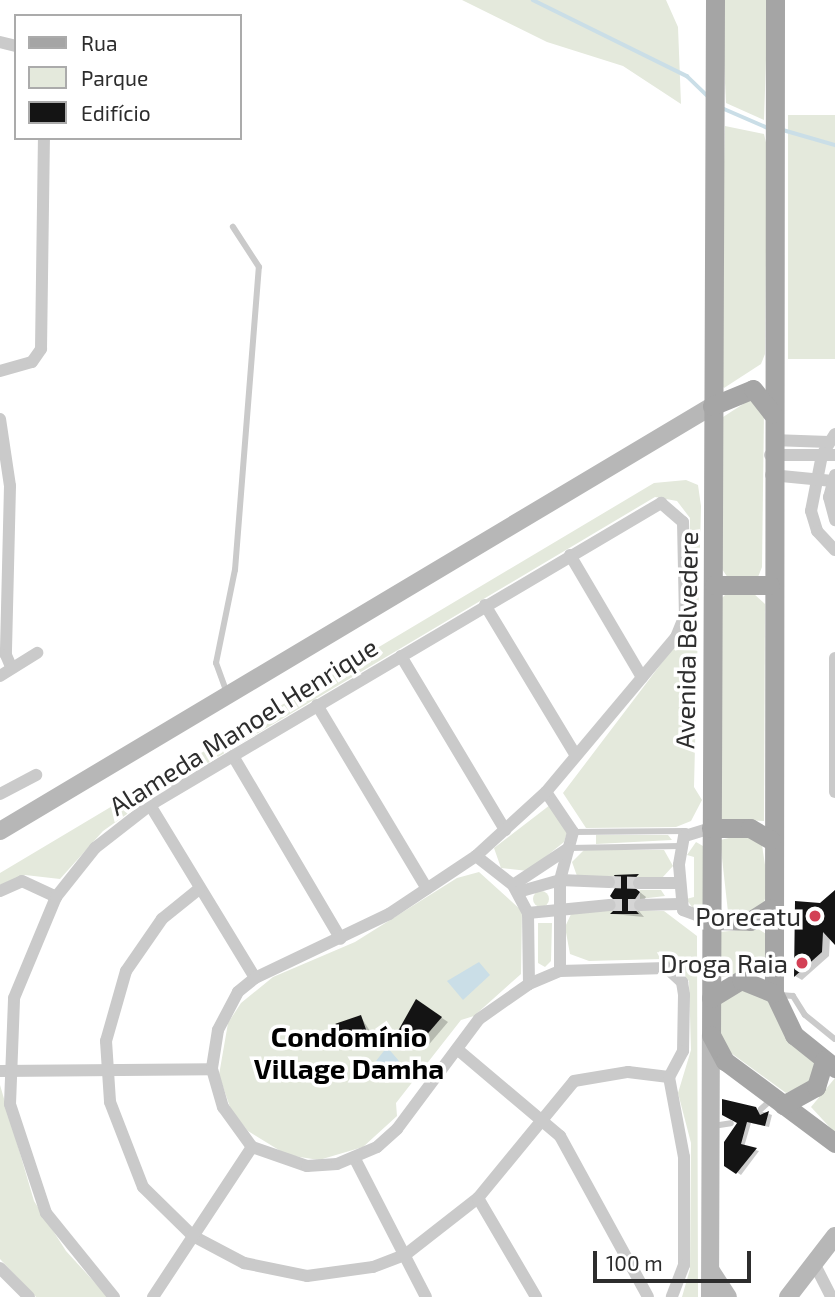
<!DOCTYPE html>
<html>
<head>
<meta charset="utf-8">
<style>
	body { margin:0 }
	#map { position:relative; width:835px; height:1297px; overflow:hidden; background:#fff; font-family:"Exo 2",sans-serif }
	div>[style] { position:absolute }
	.green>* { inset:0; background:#e4e9dc; transform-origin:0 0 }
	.round { border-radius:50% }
	.water>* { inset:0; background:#cadee7 }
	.shadow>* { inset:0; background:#0003 }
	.stream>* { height:3.5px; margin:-1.75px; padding:0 1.75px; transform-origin:1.75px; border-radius:1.75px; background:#cadee7 }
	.building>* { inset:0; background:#141414; transform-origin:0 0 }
	.street-tunnel>* { height:12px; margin-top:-6px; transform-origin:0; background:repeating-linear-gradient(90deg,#d5d5d5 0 12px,transparent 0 18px) }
	.lane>* { height:6px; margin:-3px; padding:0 3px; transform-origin:3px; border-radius:3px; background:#cacaca }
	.street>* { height:12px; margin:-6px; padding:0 6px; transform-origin:6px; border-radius:6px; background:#cacaca }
	.secondary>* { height:18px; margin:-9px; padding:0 9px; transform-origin:9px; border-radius:9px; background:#b7b7b7 }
	.primary>* { height:19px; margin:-9.5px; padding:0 9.5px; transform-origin:9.5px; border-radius:9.5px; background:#a5a5a5 }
	.dots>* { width:19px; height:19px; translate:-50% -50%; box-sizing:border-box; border:4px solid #fff; border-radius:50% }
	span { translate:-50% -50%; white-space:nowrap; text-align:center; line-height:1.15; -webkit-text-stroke:7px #fff; paint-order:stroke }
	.street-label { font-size:26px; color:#2d2d2d }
	.poi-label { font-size:26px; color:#2d2d2d }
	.right { translate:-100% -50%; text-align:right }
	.neighbourhood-label { font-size:28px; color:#000; font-weight:700 }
	.legend { position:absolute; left:14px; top:14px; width:228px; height:126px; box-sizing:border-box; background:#fff; border:2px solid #ababab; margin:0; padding:9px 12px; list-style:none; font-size:21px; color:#2d2d2d }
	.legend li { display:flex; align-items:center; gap:14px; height:35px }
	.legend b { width:35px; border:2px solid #ababab }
	.scale { position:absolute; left:593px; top:1251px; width:158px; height:32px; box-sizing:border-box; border:4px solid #2d2d2d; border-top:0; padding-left:9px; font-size:21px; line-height:24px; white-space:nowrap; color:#2d2d2d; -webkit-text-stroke:5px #fff; paint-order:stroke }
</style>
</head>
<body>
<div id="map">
	<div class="green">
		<i style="clip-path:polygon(462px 0,666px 0,678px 27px,681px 104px,623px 66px,547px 42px)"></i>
		<i style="clip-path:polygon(721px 0,768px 0,764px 120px,726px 103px)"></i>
		<i style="left:788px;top:115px;width:47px;height:244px"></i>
		<i style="clip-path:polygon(725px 126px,764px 134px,767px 147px,765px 354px,761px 364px,724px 388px,718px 381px)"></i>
		<i style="clip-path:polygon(751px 399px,764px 412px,762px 567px,758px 577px,728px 578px,722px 569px,723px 417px)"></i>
		<i style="clip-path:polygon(686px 480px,698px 485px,701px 506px,694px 787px,702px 800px,691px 821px,676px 827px,586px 828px,563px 793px,689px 627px,690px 518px,677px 501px,655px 497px,154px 795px,103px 831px,60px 879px,25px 875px,0 885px,0 873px,654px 483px)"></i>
		<i style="clip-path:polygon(726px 594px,754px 594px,765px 604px,764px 821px,721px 819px,721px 599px)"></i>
		<i style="clip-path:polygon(550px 805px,567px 833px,564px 842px,528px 871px,501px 868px,494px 848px)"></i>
		<i style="clip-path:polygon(747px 834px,762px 845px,768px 885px,762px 912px,728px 912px,720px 840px)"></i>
		<i style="clip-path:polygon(596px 835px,668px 835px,672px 840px,596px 844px)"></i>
		<i style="clip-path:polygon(696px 842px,703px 846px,704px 905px,696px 912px,686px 899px,694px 897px,694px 857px,687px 855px)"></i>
		<i style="clip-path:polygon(584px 850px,664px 850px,673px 866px,662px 878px,577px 876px,572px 862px)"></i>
		<i style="clip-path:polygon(479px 872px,522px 911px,521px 974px,474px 1016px,461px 1020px,396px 1103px,397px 1116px,363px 1147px,319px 1160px,287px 1155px,248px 1131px,231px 1110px,219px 1075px,228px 1023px,241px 1003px,273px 977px,355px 942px,457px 878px)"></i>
		<i style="clip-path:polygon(640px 890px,661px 890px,665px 896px,640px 899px)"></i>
		<i class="round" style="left:533px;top:891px;width:16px;height:16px"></i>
		<i style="clip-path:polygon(610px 910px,664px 911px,697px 936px,698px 1297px,682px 1297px,690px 1269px,691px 1143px,678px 1093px,691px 1050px,689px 981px,662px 959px,589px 961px,570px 954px,565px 927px,572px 912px)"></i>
		<i style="clip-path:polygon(538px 923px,552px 923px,551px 961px,545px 967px,538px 963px)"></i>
		<i style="clip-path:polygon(757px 928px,766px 934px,765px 973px,720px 977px,720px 932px)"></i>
		<i style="clip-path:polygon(731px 989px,762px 992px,815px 1060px,810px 1082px,786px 1093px,731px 1053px,719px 1032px,720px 1001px)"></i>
		<i style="clip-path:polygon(835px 1078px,835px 1133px,811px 1107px)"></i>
		<i style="clip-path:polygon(0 1085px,34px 1201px,66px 1251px,108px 1297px,36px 1297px,0 1259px)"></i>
	</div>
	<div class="water">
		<i style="clip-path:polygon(479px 962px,490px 975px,463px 1000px,447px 981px)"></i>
		<i style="clip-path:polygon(387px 1047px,399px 1061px,392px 1071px,376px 1061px)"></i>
	</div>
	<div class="shadow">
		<i style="clip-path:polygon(616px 876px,645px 879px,636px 889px,646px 897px,638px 910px,644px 917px,613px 914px,621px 905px)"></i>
		<i style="clip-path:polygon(835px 892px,835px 943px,830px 937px,829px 956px,802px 980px,795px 976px,797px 903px,821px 904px)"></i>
		<i style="clip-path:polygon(424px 1006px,448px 1022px,426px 1048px,419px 1043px)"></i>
		<i style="clip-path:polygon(361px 1017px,375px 1039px,352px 1047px,345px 1043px)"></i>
		<i style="clip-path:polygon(755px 1109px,772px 1115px,769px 1127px,751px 1123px,744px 1147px,759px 1151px,741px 1175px,726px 1165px,739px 1122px)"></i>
	</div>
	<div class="stream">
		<i style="left:533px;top:0;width:172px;rotate:26.3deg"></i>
		<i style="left:687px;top:76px;width:29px;rotate:44deg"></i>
		<i style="left:722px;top:108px;width:50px;rotate:23.5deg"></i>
		<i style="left:783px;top:130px;width:54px;rotate:16.1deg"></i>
	</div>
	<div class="building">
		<i style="clip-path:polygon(639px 874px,630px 884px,640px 892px,631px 905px,639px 914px,610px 914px,619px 905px,610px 896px,618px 883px,614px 875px)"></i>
		<i style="clip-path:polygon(835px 890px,835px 945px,823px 932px,822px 952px,794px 977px,795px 901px,820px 903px)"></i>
		<i style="clip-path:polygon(416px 999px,442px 1017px,418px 1045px,398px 1031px)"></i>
		<i style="left:361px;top:1015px;width:21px;height:27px;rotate:71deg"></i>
		<i style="clip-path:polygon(722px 1099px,756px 1107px,760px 1115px,769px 1111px,765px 1126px,747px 1122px,741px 1144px,757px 1148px,736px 1174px,724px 1166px,724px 1142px,737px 1123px,722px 1115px)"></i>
	</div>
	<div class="street-tunnel">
		<i style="left:609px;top:882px;width:30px;rotate:2deg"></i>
		<i style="left:610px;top:905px;width:30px"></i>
	</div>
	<div class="lane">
		<i style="left:227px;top:693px;width:32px;rotate:-110deg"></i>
		<i style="left:216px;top:663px;width:95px;rotate:-78.5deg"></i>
		<i style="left:235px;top:570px;width:304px;rotate:-85.5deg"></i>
		<i style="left:259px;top:267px;width:48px;rotate:-123deg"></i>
		<i style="left:573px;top:832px;width:113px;rotate:-0.5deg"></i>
		<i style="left:569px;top:848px;width:111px;rotate:-1deg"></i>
		<i style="left:780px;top:995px;width:13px;rotate:4deg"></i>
		<i style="left:793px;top:996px;width:22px;rotate:58deg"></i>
		<i style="left:805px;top:1015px;width:38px;rotate:39deg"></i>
		<i style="left:761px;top:1109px;width:15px;rotate:-42deg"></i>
		<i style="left:713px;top:1126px;width:18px;rotate:-9deg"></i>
	</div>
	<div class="street">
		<i style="left:0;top:42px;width:16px;rotate:14deg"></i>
		<i style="left:0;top:371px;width:33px;rotate:-16deg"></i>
		<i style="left:32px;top:362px;width:16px;rotate:-55deg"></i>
		<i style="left:41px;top:349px;width:211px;rotate:-89.2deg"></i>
		<i style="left:0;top:419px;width:68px;rotate:81.5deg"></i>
		<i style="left:10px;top:486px;width:169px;rotate:91.4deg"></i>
		<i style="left:6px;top:655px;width:13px;rotate:67deg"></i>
		<i style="left:835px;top:434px;width:25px;rotate:122deg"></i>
		<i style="left:822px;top:455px;width:57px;rotate:101.1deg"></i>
		<i style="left:811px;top:511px;width:21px;rotate:73deg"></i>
		<i style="left:817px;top:531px;width:26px;rotate:47deg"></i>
		<i style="left:772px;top:440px;width:57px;rotate:2deg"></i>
		<i style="left:770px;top:455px;width:65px"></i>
		<i style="left:771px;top:475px;width:62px;rotate:5.5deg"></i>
		<i style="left:835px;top:475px;width:23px;rotate:105deg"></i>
		<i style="left:829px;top:497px;width:24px;rotate:75deg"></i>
		<i style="left:570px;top:555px;width:142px;rotate:59.5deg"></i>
		<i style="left:485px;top:605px;width:176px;rotate:58.9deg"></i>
		<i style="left:401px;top:656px;width:203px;rotate:59.1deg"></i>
		<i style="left:835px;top:658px;width:134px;rotate:90deg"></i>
		<i style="left:0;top:676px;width:44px;rotate:-31.9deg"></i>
		<i style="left:317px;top:705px;width:214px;rotate:59.1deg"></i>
		<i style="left:233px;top:756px;width:212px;rotate:59.5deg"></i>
		<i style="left:546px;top:792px;width:48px;rotate:56deg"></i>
		<i style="left:573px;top:832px;width:50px;rotate:105.2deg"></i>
		<i style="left:560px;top:880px;width:91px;rotate:90deg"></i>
		<i style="left:0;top:794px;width:41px;rotate:-27.8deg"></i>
		<i style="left:150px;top:805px;width:202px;rotate:58.7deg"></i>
		<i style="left:711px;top:828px;width:28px;rotate:163deg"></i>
		<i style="left:684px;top:836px;width:29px;rotate:100deg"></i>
		<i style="left:679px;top:865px;width:45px;rotate:84.9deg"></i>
		<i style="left:683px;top:910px;width:30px;rotate:20deg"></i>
		<i style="left:476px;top:856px;width:47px;rotate:38.1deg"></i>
		<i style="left:513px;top:885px;width:32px;rotate:62deg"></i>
		<i style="left:528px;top:913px;width:71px;rotate:89.2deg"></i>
		<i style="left:639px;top:883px;width:41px"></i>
		<i style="left:513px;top:885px;width:67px;rotate:-33.5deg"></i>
		<i style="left:199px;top:889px;width:48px;rotate:141deg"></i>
		<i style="left:162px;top:919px;width:63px;rotate:124.7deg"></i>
		<i style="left:126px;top:971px;width:73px;rotate:105.9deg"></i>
		<i style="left:106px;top:1041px;width:61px;rotate:86.2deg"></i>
		<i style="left:110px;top:1102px;width:91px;rotate:68.8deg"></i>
		<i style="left:143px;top:1187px;width:70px;rotate:44.4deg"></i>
		<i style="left:193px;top:1236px;width:58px;rotate:27.9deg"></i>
		<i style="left:244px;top:1263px;width:64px;rotate:11.7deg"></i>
		<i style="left:307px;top:1276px;width:67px;rotate:-7.8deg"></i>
		<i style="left:373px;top:1267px;width:34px;rotate:-21deg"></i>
		<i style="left:405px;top:1255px;width:93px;rotate:-38deg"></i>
		<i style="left:478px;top:1198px;width:151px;rotate:-50.6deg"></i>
		<i style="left:574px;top:1081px;width:55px;rotate:-9.5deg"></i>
		<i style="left:628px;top:1072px;width:41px;rotate:7deg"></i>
		<i style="left:0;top:891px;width:24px;rotate:-24deg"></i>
		<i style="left:22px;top:881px;width:38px;rotate:25deg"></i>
		<i style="left:518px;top:892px;width:44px;rotate:-15.9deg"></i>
		<i style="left:560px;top:880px;width:49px;rotate:2.3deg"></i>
		<i style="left:640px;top:905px;width:40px;rotate:-1.4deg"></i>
		<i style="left:528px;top:913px;width:82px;rotate:-5.6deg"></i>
		<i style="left:457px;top:1049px;width:135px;rotate:40.2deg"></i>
		<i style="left:560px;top:1136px;width:183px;rotate:61.3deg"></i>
		<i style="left:0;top:1071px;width:212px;rotate:-0.5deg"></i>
		<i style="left:355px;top:1159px;width:155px;rotate:62.8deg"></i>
		<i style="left:478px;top:1198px;width:115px;rotate:59.6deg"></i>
		<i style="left:814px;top:1263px;width:37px;rotate:63deg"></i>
		<i style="left:0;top:1268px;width:41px;rotate:45deg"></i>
		<i style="left:114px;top:1297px;width:108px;rotate:-129deg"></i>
		<i style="left:46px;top:1213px;width:115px;rotate:-108.3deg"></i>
		<i style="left:10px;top:1104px;width:106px;rotate:-87.8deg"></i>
		<i style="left:14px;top:998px;width:109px;rotate:-67.4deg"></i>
		<i style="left:56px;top:897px;width:63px;rotate:-51.5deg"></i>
		<i style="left:95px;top:848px;width:70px;rotate:-38deg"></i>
		<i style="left:150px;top:805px;width:594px;rotate:-30.58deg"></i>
		<i style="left:661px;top:503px;width:29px;rotate:41deg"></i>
		<i style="left:683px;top:522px;width:93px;rotate:88.8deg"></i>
		<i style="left:685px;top:615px;width:24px;rotate:112deg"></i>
		<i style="left:676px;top:637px;width:202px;rotate:130deg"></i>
		<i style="left:546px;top:792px;width:95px;rotate:137.6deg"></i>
		<i style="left:476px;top:856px;width:105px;rotate:146.3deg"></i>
		<i style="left:389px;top:914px;width:148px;rotate:154.5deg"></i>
		<i style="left:255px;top:978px;width:22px;rotate:141deg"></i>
		<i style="left:238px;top:992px;width:43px;rotate:117.8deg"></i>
		<i style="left:218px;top:1030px;width:39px;rotate:99deg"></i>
		<i style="left:212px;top:1069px;width:40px;rotate:74deg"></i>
		<i style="left:223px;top:1107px;width:49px;rotate:54.1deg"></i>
		<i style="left:252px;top:1147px;width:58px;rotate:19.1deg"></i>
		<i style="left:307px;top:1166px;width:30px;rotate:-4deg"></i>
		<i style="left:337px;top:1164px;width:43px;rotate:-23deg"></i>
		<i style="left:377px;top:1147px;width:27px;rotate:-42deg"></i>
		<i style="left:397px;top:1129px;width:137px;rotate:-53.3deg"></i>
		<i style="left:479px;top:1019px;width:61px;rotate:-35deg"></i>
		<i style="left:529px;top:984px;width:34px;rotate:-23deg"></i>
		<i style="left:560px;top:971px;width:107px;rotate:-1.6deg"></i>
		<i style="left:667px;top:968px;width:21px;rotate:43deg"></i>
		<i style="left:682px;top:982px;width:13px;rotate:81deg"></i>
		<i style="left:684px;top:995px;width:56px;rotate:91deg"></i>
		<i style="left:683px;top:1051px;width:30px;rotate:118deg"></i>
		<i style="left:669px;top:1077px;width:81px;rotate:79.4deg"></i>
		<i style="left:684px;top:1157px;width:108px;rotate:90deg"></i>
		<i style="left:684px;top:1265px;width:34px;rotate:111deg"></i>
		<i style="left:153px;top:1297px;width:180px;rotate:-56.6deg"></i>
	</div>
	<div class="secondary">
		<i style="left:0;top:831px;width:829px;rotate:-30.83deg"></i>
		<i style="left:711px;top:1271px;width:31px;rotate:57deg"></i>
		<i style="left:710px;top:1297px;width:262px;rotate:-89.8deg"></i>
		<i style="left:788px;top:1297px;width:77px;rotate:-52.4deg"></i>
	</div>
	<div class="primary">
		<i style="left:715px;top:0;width:1035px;rotate:90.22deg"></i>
		<i style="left:711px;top:1035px;width:30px;rotate:62deg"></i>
		<i style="left:725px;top:1061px;width:137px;rotate:36.7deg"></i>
		<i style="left:775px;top:0;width:993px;rotate:90.06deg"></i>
		<i style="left:774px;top:993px;width:47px;rotate:64.5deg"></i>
		<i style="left:794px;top:1035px;width:53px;rotate:38.8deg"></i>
		<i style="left:712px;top:406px;width:44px;rotate:-22.5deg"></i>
		<i style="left:753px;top:389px;width:31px;rotate:52deg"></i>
		<i style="left:714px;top:585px;width:56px"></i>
		<i style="left:711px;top:828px;width:39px"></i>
		<i style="left:750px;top:828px;width:24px;rotate:30deg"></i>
		<i style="left:711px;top:920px;width:39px;rotate:1deg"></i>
		<i style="left:750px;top:921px;width:24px;rotate:-33deg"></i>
		<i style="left:711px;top:998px;width:35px;rotate:-31deg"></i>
		<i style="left:741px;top:980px;width:35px;rotate:22deg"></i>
		<i style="left:783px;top:1105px;width:38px;rotate:-29deg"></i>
		<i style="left:816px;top:1087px;width:28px;rotate:-73deg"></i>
	</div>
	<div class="dots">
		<i style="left:815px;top:916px;background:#d34055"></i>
		<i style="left:802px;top:963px;background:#d34055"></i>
	</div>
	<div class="street-label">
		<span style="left:686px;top:640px;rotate:-89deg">Avenida Belvedere</span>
		<span style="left:243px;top:726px;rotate:-32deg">Alameda Manoel Henrique</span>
	</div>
	<div class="poi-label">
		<span class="right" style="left:801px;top:916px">Porecatu</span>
		<span class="right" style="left:788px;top:963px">Droga Raia</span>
	</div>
	<div class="neighbourhood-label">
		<span style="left:349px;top:1052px">Condomínio<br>Village Damha</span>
	</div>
	<ul class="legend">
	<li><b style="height:9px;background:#a5a5a5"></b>Rua</li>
	<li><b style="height:19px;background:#e4e9dc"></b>Parque</li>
	<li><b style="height:19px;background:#141414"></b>Edifício</li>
	</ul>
	<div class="scale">100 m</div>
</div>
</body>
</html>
